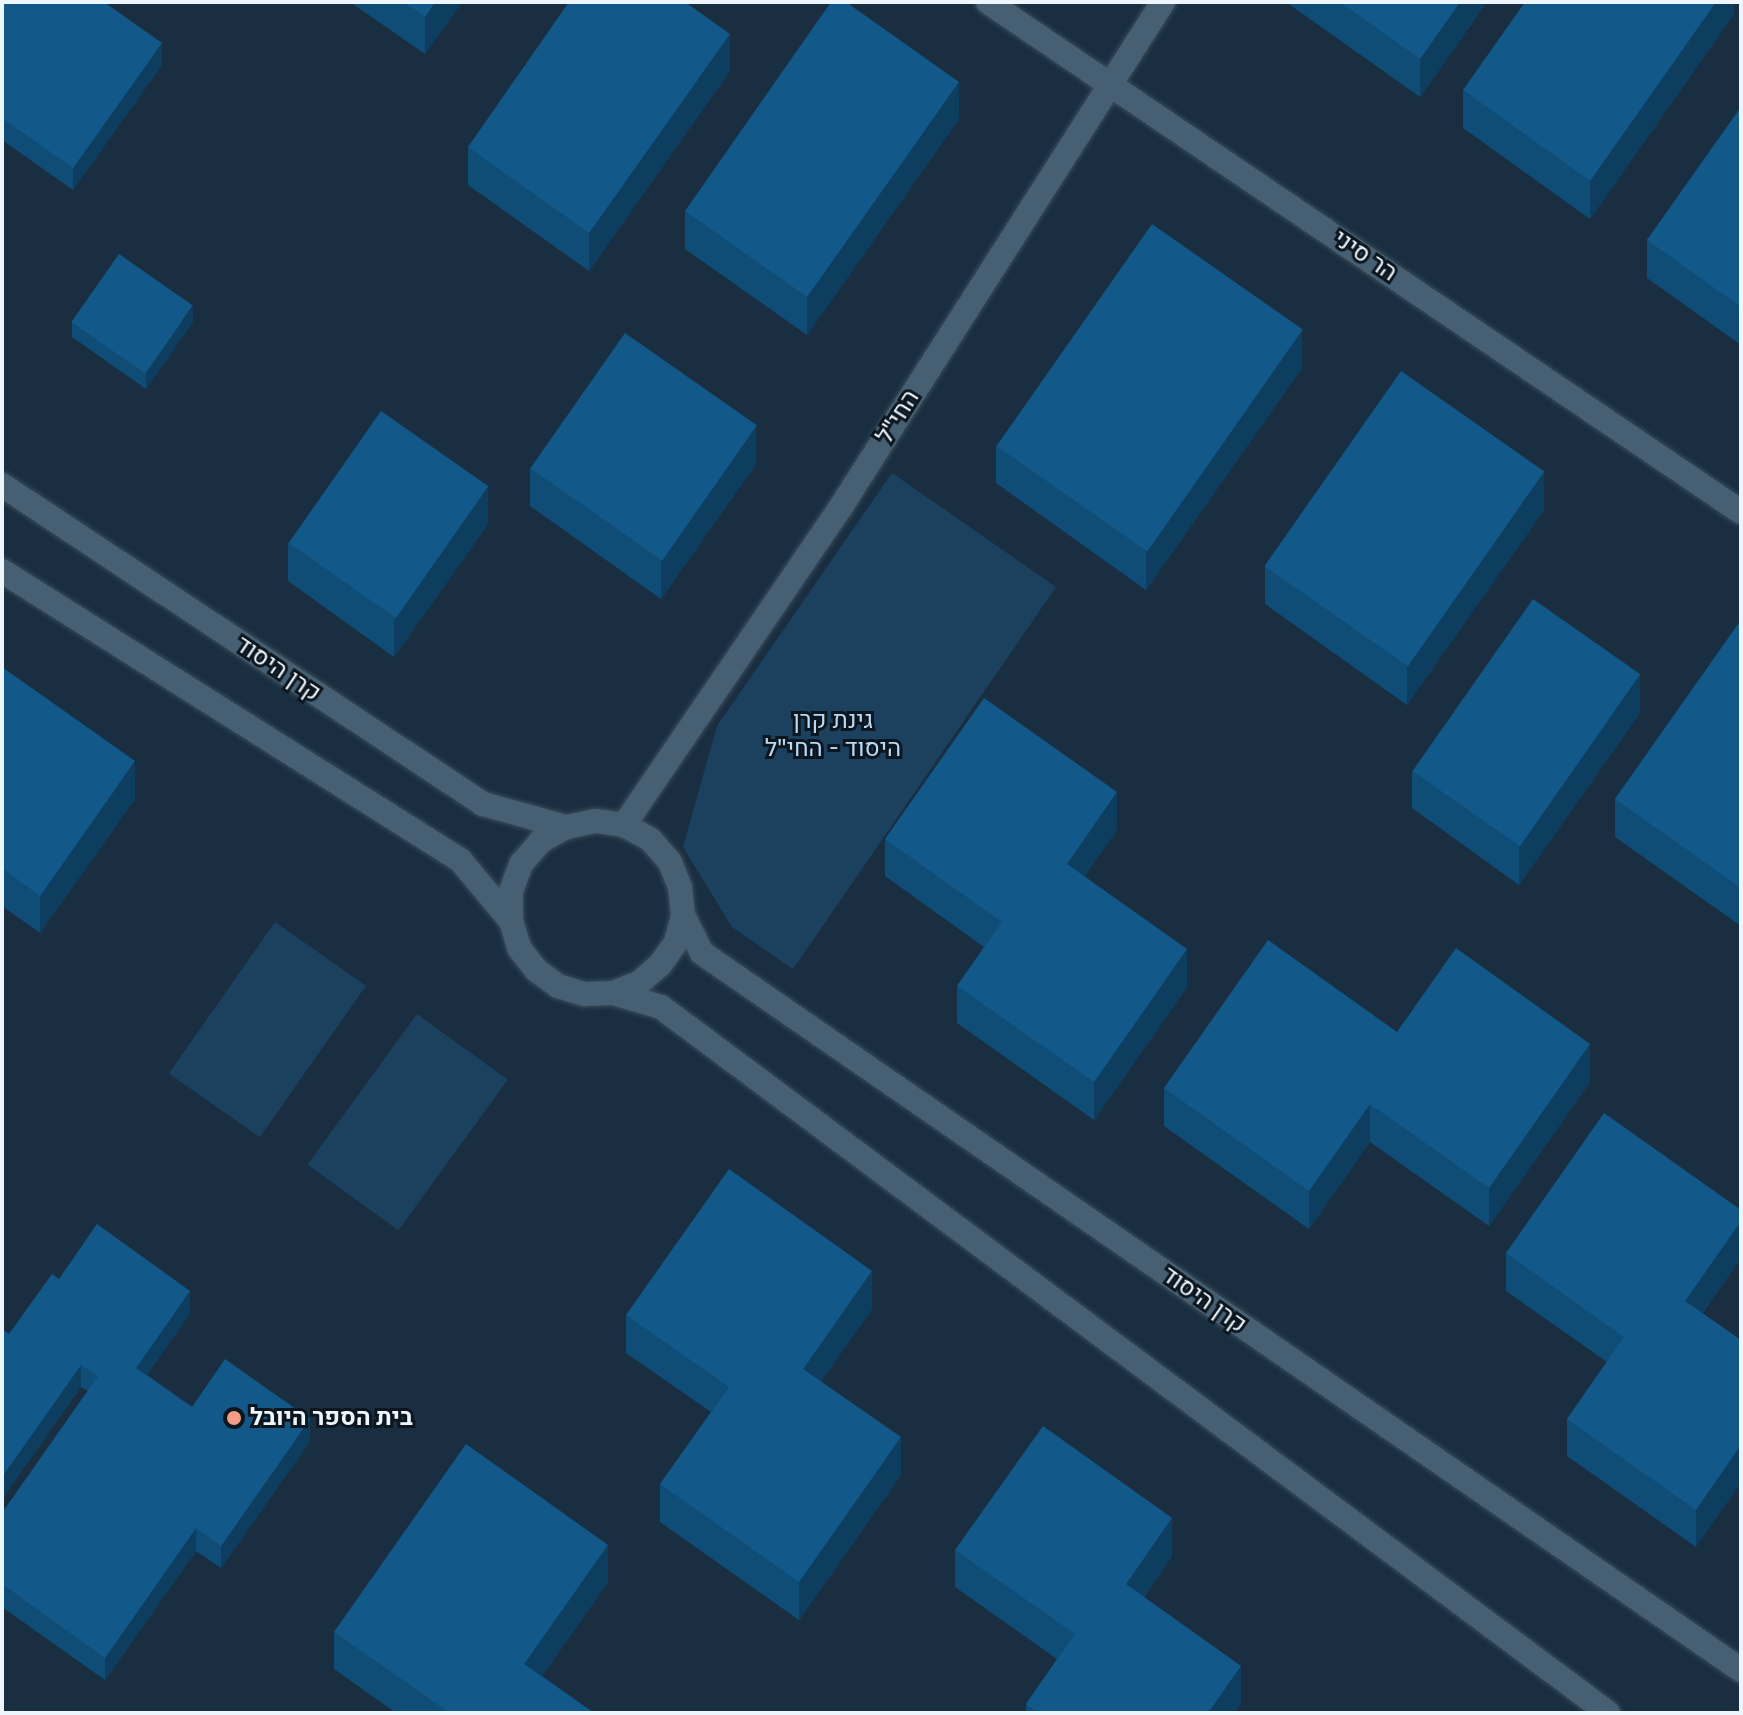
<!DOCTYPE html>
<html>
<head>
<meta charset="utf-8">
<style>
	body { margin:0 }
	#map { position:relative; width:1743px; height:1715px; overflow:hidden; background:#192f41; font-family:"Fira Sans",Heebo,sans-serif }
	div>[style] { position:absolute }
	.green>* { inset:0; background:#1c415f; transform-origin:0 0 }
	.roads { filter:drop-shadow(0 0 2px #3b4c5a) drop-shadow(0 0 2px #3b4c5a) }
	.street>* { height:24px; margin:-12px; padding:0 12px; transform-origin:12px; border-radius:12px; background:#475f73 }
	.secondary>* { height:24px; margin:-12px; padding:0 12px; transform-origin:12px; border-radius:12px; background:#475f73 }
	.wall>* { inset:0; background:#0f4c76 }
	.shaded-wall>* { inset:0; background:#0d3e60 }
	.building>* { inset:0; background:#125889; transform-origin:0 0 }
	.dots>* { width:22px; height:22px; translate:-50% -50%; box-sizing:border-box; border:4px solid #0c161e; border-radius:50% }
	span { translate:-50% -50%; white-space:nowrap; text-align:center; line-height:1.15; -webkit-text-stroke:6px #0c161e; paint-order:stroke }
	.street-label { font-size:24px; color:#eef6fd }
	.park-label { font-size:24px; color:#b9daf7 }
	.poi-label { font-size:24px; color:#eef6fd; font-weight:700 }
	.left { translate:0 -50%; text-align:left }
	.frame { position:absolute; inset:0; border:4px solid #eef6fd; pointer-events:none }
</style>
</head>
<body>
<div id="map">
	<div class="green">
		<i style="clip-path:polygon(892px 473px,1056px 587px,793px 969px,732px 927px,683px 847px,717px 726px)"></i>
		<i style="left:275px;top:922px;width:111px;height:185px;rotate:35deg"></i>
		<i style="left:417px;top:1014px;width:112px;height:186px;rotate:36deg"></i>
	</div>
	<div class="roads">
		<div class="street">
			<i style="left:988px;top:2px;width:909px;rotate:34.11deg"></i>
		</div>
		<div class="secondary">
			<i style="left:2px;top:485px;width:577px;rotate:33.55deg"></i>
			<i style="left:483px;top:804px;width:86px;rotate:15.5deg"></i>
			<i style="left:2px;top:571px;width:542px;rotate:32.25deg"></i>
			<i style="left:460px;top:860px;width:80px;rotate:50.1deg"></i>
			<i style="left:624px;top:825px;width:391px;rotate:-55.7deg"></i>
			<i style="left:844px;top:502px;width:593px;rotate:-57.46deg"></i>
			<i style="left:683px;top:915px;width:42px;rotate:63.4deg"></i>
			<i style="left:702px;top:953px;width:1262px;rotate:34.61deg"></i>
			<i style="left:613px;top:993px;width:28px;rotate:-21deg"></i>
			<i style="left:639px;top:983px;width:28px;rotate:-41deg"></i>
			<i style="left:660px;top:965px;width:28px;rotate:-55deg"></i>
			<i style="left:676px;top:942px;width:28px;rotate:-75deg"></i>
			<i style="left:683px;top:915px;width:28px;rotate:-96deg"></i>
			<i style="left:680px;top:887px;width:27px;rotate:-112deg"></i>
			<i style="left:670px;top:862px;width:30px;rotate:-131deg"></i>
			<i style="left:650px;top:839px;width:30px;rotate:-152deg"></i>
			<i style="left:624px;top:825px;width:29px;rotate:-172deg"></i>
			<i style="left:595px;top:821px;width:30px;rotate:168deg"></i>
			<i style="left:566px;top:827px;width:29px;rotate:151deg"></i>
			<i style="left:541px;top:841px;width:30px;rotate:131deg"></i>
			<i style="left:521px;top:864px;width:30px;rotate:110deg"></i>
			<i style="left:511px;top:892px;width:29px;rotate:90deg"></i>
			<i style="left:511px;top:921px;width:28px;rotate:73deg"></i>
			<i style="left:519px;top:948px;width:28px;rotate:52deg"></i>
			<i style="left:536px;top:970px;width:27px;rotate:36deg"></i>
			<i style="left:558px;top:986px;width:28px;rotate:17deg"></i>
			<i style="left:585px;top:994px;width:28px;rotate:-2deg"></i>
			<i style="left:613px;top:993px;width:50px;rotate:16.3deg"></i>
			<i style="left:661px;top:1007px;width:1181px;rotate:36.7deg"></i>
		</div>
	</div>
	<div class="wall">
		<i style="clip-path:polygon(350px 2px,462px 2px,425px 54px)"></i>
		<i style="clip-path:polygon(1286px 2px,1487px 2px,1420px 97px)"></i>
		<i style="clip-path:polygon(1734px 2px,1734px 14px,1590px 219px,1463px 128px,1463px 90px)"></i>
		<i style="clip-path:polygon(2px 5px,162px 65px,73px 190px,2px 140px)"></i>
		<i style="clip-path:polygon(730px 71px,589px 271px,468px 185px,468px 147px)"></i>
		<i style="clip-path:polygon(1741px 107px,1741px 345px,1647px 278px,1647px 240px)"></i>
		<i style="clip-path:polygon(959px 119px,807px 335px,685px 249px,685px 211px)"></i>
		<i style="clip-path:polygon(72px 322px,193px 322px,146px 389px,72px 337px)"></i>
		<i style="clip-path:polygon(1302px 368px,1146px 590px,996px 483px,996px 446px)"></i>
		<i style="clip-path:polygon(756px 464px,661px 599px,530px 506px,530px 468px)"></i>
		<i style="clip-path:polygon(1544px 510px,1407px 705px,1265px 604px,1265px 566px)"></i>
		<i style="clip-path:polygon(488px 524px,394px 657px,288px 581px,288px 543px)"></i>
		<i style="clip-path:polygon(1741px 620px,1741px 926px,1615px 837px,1615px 799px)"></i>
		<i style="clip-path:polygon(2px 667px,135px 799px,40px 933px,2px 906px)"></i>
		<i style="clip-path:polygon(1640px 713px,1519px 885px,1412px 808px,1412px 771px)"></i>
		<i style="clip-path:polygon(1117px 830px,1084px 876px,1187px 987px,1094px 1120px,957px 1023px,957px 986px,984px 947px,885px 876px,885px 839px)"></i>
		<i style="clip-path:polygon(1397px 1032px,1590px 1082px,1489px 1226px,1370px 1142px,1309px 1229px,1164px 1126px,1164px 1088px)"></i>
		<i style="clip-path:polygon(1741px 1210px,1741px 1258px,1703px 1313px,1696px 1547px,1567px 1456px,1567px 1419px,1607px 1362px,1506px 1291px,1506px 1253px)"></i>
		<i style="clip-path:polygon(59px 1279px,190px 1313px,147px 1375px,192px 1407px,310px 1441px,221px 1568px,196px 1551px,105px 1680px,2px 1607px,2px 1513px,88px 1391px,81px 1387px,2px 1499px,2px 1329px,9px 1334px)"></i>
		<i style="clip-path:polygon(872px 1309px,821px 1381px,901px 1475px,799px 1620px,660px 1522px,660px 1484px,711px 1412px,626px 1353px,626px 1315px)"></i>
		<i style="clip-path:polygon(955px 1550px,1172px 1556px,1144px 1597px,1241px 1703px,1234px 1713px,1026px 1713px,1026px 1704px,1057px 1659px,955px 1587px)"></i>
		<i style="clip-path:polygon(608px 1582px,542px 1676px,594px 1713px,396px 1713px,334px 1669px,334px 1632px)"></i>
	</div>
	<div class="shaded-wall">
		<i style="clip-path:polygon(435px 2px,462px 2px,425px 54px,425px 17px)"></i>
		<i style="clip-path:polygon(1460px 2px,1487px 2px,1420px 97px,1420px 59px)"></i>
		<i style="clip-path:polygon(1716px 2px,1734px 2px,1734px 14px,1590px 219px,1590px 181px)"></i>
		<i style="clip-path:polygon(730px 34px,730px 71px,589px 271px,589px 233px)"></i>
		<i style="clip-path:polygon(162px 43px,162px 65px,73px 190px,73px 168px)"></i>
		<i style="clip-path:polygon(959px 82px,959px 119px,807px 335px,807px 297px)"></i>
		<i style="clip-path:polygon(193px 306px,193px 322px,146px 389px,146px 373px)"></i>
		<i style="clip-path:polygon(1302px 330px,1302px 368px,1146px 590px,1146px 552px)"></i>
		<i style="clip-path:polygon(756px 426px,756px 464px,661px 599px,661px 561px)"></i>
		<i style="clip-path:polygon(1544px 472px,1544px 510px,1407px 705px,1407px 667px)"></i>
		<i style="clip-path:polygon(488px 486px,488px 524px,394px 657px,394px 619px)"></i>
		<i style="clip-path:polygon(1640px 675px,1640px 713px,1519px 885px,1519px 847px)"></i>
		<i style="clip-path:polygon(135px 761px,135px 799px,40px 933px,40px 896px)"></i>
		<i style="clip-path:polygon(1117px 792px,1117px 830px,1067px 902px,1067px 864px)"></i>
		<i style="clip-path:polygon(1187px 949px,1187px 987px,1094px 1120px,1094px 1082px)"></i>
		<i style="clip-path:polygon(1590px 1044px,1590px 1082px,1489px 1226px,1489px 1188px)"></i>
		<i style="clip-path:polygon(1370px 1104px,1370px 1142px,1309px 1229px,1309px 1191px)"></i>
		<i style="clip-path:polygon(1741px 1221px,1741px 1258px,1685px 1338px,1685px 1301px)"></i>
		<i style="clip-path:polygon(872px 1271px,872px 1309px,803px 1407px,803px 1369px)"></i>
		<i style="clip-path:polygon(190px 1291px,190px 1313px,136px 1390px,136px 1368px)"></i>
		<i style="clip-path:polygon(81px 1365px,81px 1387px,2px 1499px,2px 1477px)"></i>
		<i style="clip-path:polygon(310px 1419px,310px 1441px,221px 1568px,221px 1546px)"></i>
		<i style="clip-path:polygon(901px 1437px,901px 1475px,799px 1620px,799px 1582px)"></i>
		<i style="clip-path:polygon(1741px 1445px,1741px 1483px,1696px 1547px,1696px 1510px)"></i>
		<i style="clip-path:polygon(1172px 1518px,1172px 1556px,1126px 1622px,1126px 1584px)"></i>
		<i style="clip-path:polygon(196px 1528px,196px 1551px,105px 1680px,105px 1658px)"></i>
		<i style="clip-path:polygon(608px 1545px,608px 1582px,524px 1701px,524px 1664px)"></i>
		<i style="clip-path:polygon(1241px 1666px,1241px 1703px,1234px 1713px,1208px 1713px)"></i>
	</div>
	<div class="building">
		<i style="clip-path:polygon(4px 2px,104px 2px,162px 43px,73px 168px,2px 118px,2px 5px)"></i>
		<i style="clip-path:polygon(404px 2px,435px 2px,425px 17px)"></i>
		<i style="clip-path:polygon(569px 2px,685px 2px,730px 34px,589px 233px,468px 147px)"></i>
		<i style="clip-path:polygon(831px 2px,846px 2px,959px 82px,807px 297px,685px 211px)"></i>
		<i style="clip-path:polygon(1340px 2px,1460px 2px,1420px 59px)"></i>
		<i style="clip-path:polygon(1525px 2px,1716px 2px,1590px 181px,1463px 90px)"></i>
		<i style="clip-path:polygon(1741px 107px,1741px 307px,1647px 240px)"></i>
		<i style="left:1152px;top:224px;width:184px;height:271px;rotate:35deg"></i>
		<i style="left:119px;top:254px;width:90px;height:83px;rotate:35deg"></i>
		<i style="left:625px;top:333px;width:161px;height:165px;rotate:35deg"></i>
		<i style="left:1401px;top:371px;width:175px;height:238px;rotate:35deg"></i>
		<i style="left:381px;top:411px;width:131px;height:161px;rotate:35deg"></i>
		<i style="left:1533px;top:599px;width:131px;height:210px;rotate:35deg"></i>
		<i style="clip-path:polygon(1741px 620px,1741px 888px,1615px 799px)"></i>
		<i style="clip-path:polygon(2px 667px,135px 761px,40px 896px,2px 868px)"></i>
		<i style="clip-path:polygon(984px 698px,1117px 792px,1067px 864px,1187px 949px,1094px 1082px,957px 986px,1002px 922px,885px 839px)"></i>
		<i style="clip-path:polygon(1268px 940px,1397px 1032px,1456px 948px,1590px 1044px,1489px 1188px,1370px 1104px,1309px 1191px,1164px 1088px)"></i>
		<i style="clip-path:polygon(1604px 1113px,1741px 1210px,1741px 1221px,1685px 1301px,1741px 1340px,1741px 1445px,1696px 1510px,1567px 1419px,1624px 1337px,1506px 1253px)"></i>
		<i style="clip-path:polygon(729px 1169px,872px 1271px,803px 1369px,901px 1437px,799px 1582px,660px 1484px,729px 1387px,626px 1315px)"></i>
		<i style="clip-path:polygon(97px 1224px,190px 1291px,136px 1368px,192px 1407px,225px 1359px,310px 1419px,221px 1546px,196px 1528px,105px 1658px,2px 1584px,2px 1513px,98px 1376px,81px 1365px,2px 1477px,2px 1329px,9px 1334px,52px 1274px,59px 1279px)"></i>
		<i style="clip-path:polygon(1043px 1426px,1172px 1518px,1126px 1584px,1241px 1666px,1208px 1713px,1039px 1713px,1026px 1704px,1075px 1634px,955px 1550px)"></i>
		<i style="clip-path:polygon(466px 1444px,608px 1545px,524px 1664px,594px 1713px,450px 1713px,334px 1632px)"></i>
	</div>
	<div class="dots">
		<i style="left:234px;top:1418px;background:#f49e88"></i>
	</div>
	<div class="street-label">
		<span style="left:1365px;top:256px;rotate:34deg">הר סיני</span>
		<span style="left:898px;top:417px;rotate:-58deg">החי"ל</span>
		<span style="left:278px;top:669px;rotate:34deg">קרן היסוד</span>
		<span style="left:1204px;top:1300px;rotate:35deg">קרן היסוד</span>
	</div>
	<div class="park-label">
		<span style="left:833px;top:735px">גינת קרן<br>היסוד - החי"ל</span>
	</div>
	<div class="poi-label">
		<span class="left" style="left:250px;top:1418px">בית הספר היובל</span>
	</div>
	<div class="frame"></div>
</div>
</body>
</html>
